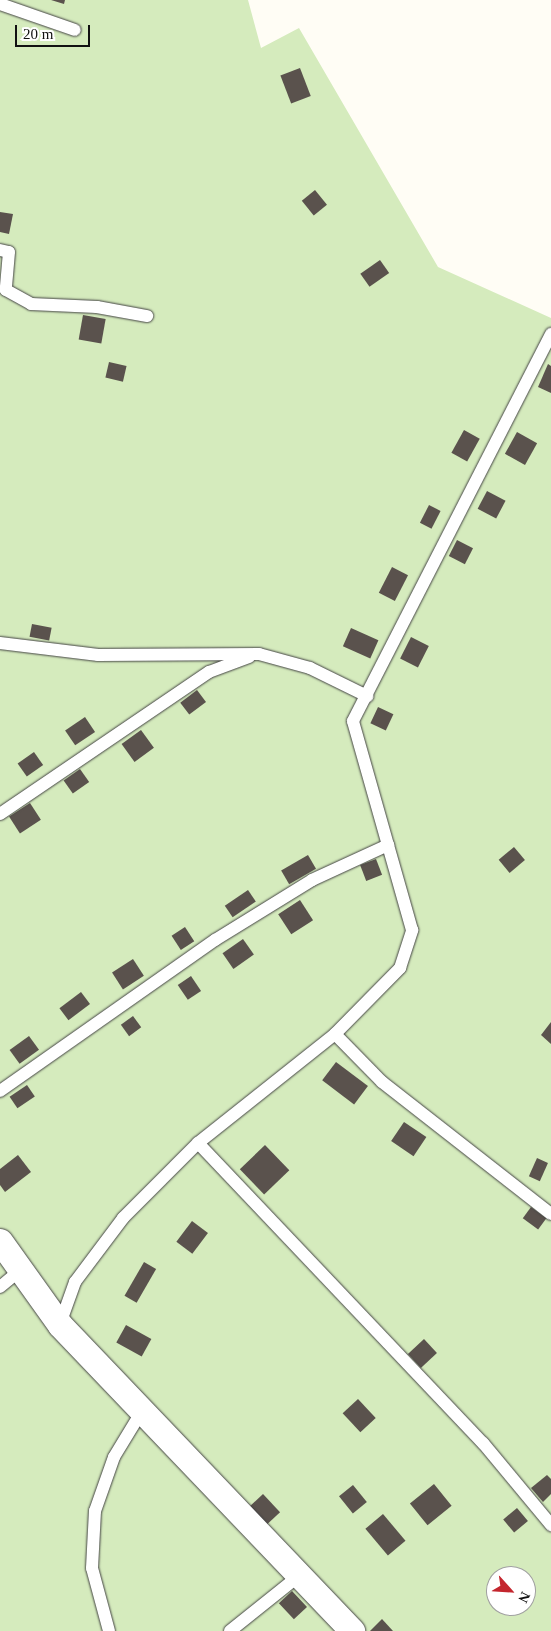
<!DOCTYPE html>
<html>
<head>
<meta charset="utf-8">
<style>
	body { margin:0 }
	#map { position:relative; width:551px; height:1631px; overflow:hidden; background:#fffdf5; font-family:"Times New Roman",serif }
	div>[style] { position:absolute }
	.green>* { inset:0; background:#d5ebbd }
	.building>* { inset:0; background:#5a524d; transform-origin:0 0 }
	.roads { filter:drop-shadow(0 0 1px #444) drop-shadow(0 0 1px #444) }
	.service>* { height:12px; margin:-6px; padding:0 6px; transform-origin:6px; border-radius:6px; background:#fff }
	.minor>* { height:25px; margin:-12.5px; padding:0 12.5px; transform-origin:12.5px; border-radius:12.5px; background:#fff }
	span { translate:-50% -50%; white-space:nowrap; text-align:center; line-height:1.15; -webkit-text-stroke:5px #fff; paint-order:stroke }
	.north { position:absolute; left:486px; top:1566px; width:50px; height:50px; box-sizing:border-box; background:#fff; border:1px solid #a0a0a0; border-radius:50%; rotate:116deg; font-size:14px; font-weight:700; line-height:20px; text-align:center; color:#111 }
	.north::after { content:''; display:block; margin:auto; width:18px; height:22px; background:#c4262e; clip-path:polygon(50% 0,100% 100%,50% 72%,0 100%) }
	.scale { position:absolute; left:15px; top:25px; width:75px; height:22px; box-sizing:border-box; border:2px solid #111; border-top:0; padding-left:6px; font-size:15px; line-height:18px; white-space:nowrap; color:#111; -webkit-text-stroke:4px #fff; paint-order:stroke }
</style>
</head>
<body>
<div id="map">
	<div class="green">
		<i style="clip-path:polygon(evenodd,0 0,248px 0,261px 48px,299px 28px,438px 267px,551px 318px,551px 1631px,0 1631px,0 0,496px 1576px,526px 1576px,526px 1606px,496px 1606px,496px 1576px)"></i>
	</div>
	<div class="building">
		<i style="clip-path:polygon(51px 0,65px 0,64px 4px)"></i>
		<i style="left:300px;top:68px;width:30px;height:21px;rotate:69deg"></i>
		<i style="left:315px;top:190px;width:19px;height:17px;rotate:51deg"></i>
		<i style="clip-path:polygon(0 212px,13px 214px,9px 234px,0 232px)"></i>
		<i style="left:380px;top:260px;width:16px;height:24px;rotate:55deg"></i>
		<i style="left:83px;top:315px;width:23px;height:25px;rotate:10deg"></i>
		<i style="left:109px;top:362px;width:18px;height:16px;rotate:13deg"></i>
		<i style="clip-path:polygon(548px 364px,551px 366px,551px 393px,538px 387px)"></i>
		<i style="left:464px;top:430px;width:18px;height:26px;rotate:29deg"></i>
		<i style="left:517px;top:432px;width:23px;height:25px;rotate:29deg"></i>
		<i style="left:487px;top:491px;width:21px;height:20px;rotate:28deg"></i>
		<i style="left:429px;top:505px;width:13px;height:20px;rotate:27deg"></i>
		<i style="left:457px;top:540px;width:18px;height:18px;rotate:27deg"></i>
		<i style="left:392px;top:567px;width:18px;height:29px;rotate:27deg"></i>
		<i style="left:32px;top:624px;width:20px;height:13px;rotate:11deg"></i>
		<i style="left:351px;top:628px;width:30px;height:20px;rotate:24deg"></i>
		<i style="left:411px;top:637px;width:20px;height:24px;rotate:27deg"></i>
		<i style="left:197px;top:690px;width:15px;height:21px;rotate:53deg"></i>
		<i style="left:378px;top:707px;width:17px;height:18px;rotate:25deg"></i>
		<i style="left:85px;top:717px;width:18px;height:24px;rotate:56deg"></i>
		<i style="left:141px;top:730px;width:22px;height:24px;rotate:54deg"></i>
		<i style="left:34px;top:752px;width:16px;height:20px;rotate:55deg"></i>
		<i style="left:80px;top:769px;width:16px;height:20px;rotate:55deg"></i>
		<i style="left:30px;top:803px;width:20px;height:25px;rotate:57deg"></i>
		<i style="left:514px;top:847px;width:17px;height:20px;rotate:50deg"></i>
		<i style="left:308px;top:855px;width:16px;height:31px;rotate:60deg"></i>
		<i style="left:376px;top:859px;width:17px;height:17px;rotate:69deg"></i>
		<i style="left:248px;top:890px;width:14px;height:28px;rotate:56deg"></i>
		<i style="left:300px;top:900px;width:24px;height:26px;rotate:57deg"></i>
		<i style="left:185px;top:927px;width:17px;height:16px;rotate:57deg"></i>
		<i style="left:243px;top:939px;width:19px;height:25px;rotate:55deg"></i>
		<i style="left:133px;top:959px;width:20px;height:25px;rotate:57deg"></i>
		<i style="left:191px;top:976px;width:18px;height:16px;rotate:56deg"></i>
		<i style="left:81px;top:992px;width:15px;height:27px;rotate:53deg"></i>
		<i style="left:133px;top:1016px;width:14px;height:15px;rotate:54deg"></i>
		<i style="clip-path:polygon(551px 1022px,551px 1044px,541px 1035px)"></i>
		<i style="left:29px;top:1036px;width:17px;height:24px;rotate:54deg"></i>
		<i style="left:336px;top:1062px;width:40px;height:23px;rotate:37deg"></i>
		<i style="left:27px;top:1085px;width:14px;height:21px;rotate:56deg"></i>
		<i style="left:404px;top:1122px;width:27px;height:23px;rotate:34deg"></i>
		<i style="left:265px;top:1145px;width:35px;height:35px;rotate:46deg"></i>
		<i style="clip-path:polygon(18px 1155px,31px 1172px,5px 1192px,0 1185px,0 1169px)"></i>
		<i style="left:537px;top:1158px;width:12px;height:20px;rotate:24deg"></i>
		<i style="left:531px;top:1207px;width:19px;height:14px;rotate:36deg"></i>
		<i style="left:192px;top:1221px;width:20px;height:26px;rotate:37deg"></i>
		<i style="left:144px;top:1262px;width:14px;height:39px;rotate:30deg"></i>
		<i style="left:126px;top:1325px;width:29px;height:20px;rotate:29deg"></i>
		<i style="left:424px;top:1339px;width:19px;height:22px;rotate:47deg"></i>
		<i style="left:358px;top:1399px;width:26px;height:21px;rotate:47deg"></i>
		<i style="clip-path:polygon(547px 1475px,551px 1479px,551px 1494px,543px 1502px,531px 1488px)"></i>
		<i style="left:434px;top:1484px;width:28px;height:31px;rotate:51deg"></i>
		<i style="left:353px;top:1485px;width:22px;height:18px;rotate:51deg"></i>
		<i style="left:263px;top:1494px;width:25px;height:18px;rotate:47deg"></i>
		<i style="left:517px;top:1508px;width:17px;height:18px;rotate:50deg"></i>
		<i style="left:383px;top:1514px;width:35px;height:23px;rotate:50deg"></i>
		<i style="left:292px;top:1591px;width:22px;height:18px;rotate:47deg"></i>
		<i style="clip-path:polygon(382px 1619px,393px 1631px,370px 1631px)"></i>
	</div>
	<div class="roads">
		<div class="service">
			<i style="left:0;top:4px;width:79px;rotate:19.1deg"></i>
			<i style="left:0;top:250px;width:9px;rotate:13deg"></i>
			<i style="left:9px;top:252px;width:38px;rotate:95deg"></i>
			<i style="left:6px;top:290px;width:29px;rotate:29deg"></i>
			<i style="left:31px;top:304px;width:66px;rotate:2.6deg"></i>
			<i style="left:97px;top:307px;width:51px;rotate:10.2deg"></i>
			<i style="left:0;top:643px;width:99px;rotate:7deg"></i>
			<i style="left:98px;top:655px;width:161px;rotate:-0.4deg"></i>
			<i style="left:259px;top:654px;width:53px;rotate:15.4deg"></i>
			<i style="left:310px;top:668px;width:64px;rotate:26.2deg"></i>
			<i style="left:0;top:814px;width:253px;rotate:-34.2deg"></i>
			<i style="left:209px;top:672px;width:43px;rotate:-20.6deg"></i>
			<i style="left:335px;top:1034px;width:67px;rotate:45.6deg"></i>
			<i style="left:382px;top:1082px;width:214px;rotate:38deg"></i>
			<i style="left:0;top:1091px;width:263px;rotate:-35.1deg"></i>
			<i style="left:215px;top:940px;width:114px;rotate:-31.7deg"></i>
			<i style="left:312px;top:880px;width:84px;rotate:-24.7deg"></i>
			<i style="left:198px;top:1143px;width:414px;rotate:46.5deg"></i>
			<i style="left:483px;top:1443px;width:107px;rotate:50.3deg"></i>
			<i style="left:0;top:1287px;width:26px;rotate:-40deg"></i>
			<i style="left:60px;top:1324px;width:45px;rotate:-70.3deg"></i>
			<i style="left:75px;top:1282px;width:80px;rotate:-53.1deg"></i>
			<i style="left:123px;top:1218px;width:106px;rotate:-45deg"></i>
			<i style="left:198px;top:1143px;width:175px;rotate:-38.5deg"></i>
			<i style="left:335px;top:1034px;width:93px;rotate:-45.4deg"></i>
			<i style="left:400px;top:968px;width:40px;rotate:-72deg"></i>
			<i style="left:412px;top:930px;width:217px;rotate:-105.8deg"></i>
			<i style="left:353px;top:721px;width:435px;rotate:-62.9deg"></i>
			<i style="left:109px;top:1631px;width:65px;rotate:-105.1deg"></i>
			<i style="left:92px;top:1568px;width:57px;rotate:-87deg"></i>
			<i style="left:95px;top:1511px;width:57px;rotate:-70.6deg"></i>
			<i style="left:114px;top:1457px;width:54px;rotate:-58.7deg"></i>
			<i style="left:230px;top:1631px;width:90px;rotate:-38.7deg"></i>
		</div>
		<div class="minor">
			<i style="left:0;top:1241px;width:103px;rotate:54.5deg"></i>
			<i style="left:60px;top:1325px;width:423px;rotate:46.3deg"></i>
		</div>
	</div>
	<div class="north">N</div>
	<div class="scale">20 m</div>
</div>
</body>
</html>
